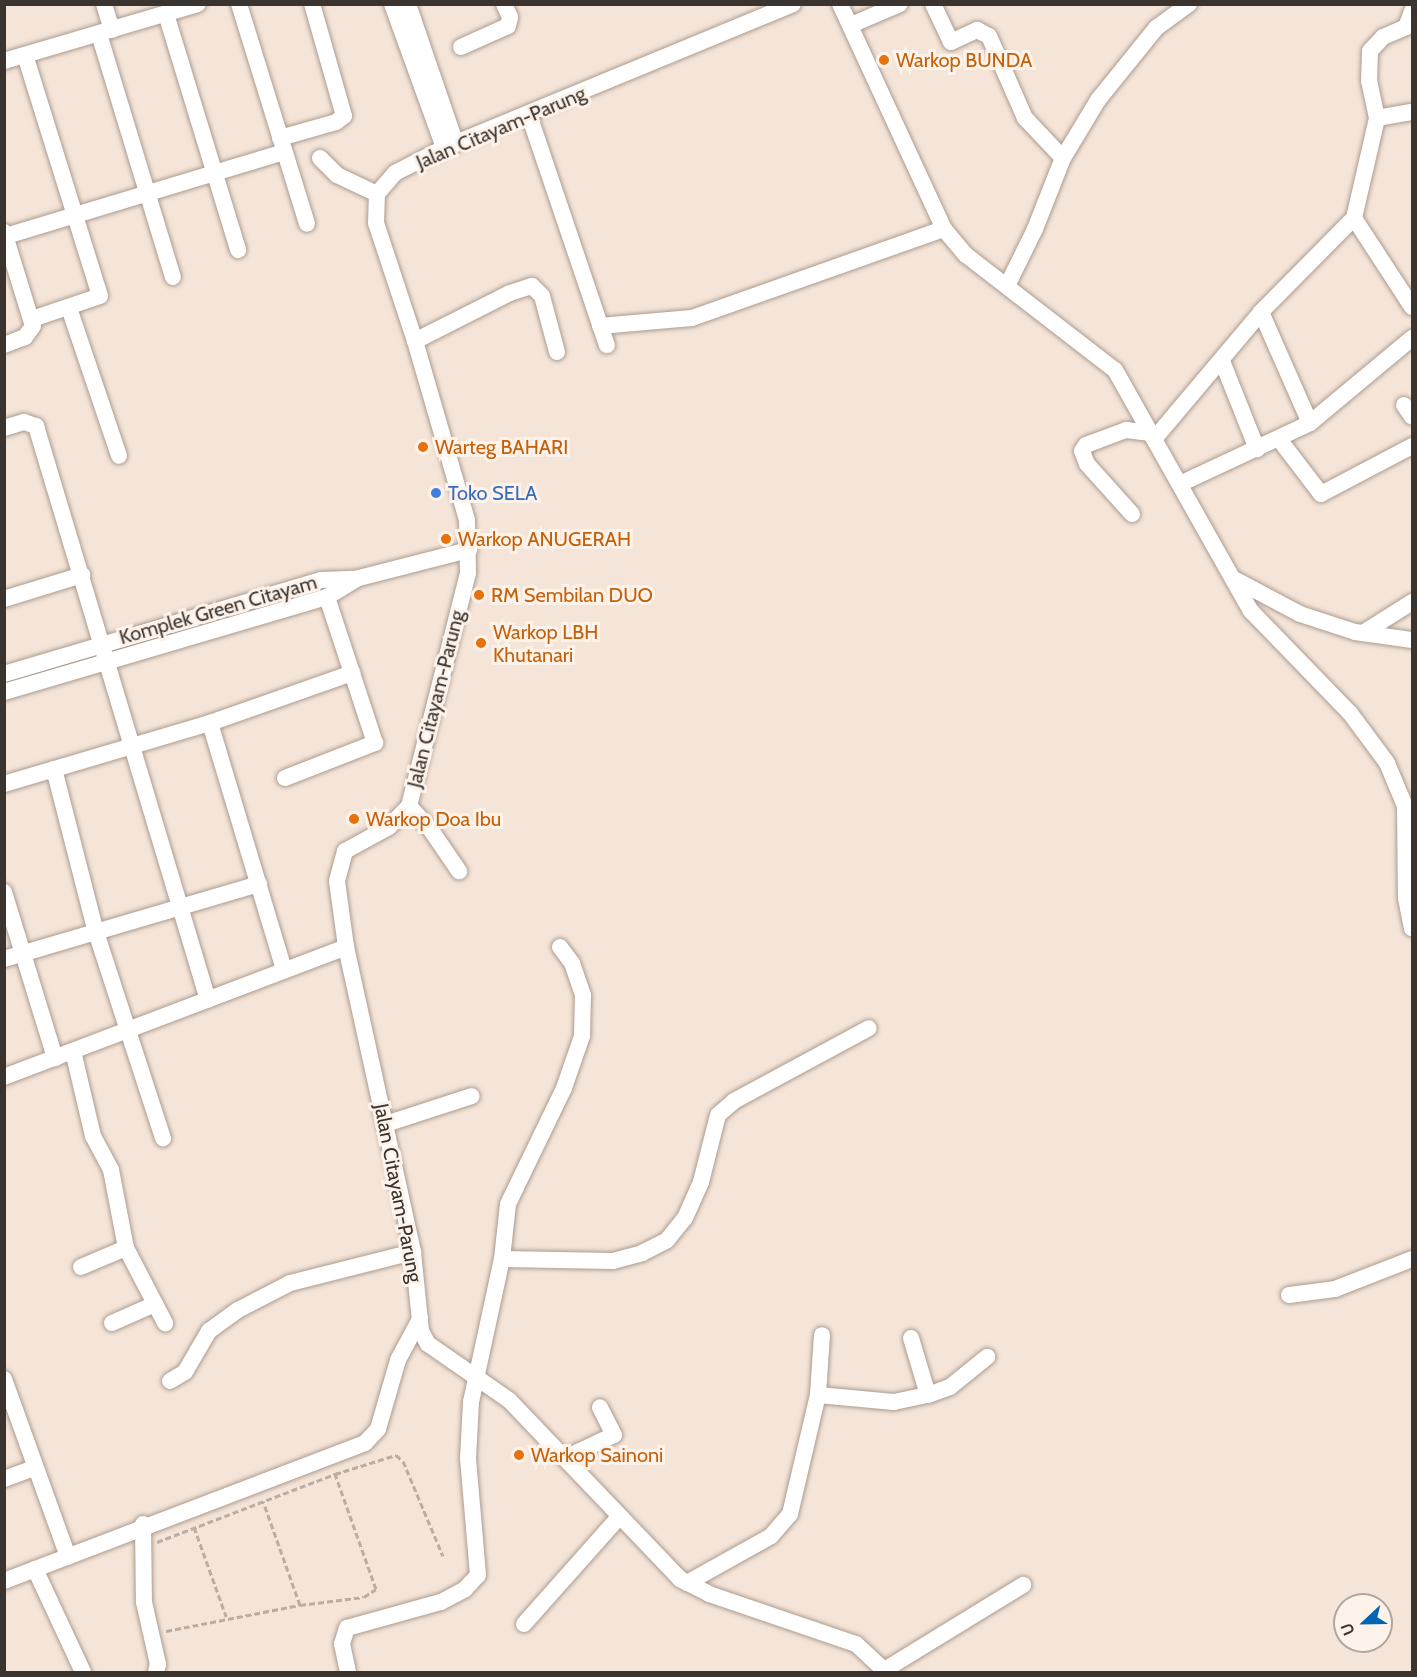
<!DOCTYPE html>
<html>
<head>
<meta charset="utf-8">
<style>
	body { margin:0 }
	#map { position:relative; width:1417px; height:1677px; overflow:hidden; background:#f5e5d8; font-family:Cabin,sans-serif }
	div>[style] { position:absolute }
	.path>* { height:3px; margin-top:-1.5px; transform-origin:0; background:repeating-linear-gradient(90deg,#baada2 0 6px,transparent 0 9px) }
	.roads { filter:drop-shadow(0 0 2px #ac9c90) drop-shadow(0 0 2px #ac9c90) }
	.minor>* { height:16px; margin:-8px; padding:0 8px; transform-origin:8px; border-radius:8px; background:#fff }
	.dots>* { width:16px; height:16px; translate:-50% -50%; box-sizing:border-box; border:3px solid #fdf3eb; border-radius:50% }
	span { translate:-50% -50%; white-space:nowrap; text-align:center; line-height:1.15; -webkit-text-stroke:6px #fdf3eb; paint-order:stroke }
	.food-label { font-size:20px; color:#c56008 }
	.left { translate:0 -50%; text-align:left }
	.street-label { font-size:20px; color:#3a332e }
	.shop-label { font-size:20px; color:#366cbe }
	.frame { position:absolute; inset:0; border:6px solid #3a332e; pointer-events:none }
	.north { position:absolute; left:1333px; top:1593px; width:60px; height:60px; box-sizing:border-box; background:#fdf3eb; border:2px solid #afa69f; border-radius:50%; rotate:248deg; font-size:16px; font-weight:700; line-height:24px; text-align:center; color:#3a332e }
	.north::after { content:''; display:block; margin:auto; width:21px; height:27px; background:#0065b2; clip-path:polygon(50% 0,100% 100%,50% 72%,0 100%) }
</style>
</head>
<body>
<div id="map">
	<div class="path">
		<i style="left:194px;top:1527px;width:95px;rotate:70.2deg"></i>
		<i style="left:157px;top:1542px;width:191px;rotate:-20.9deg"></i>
		<i style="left:335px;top:1474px;width:64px;rotate:-17.3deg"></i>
		<i style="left:396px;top:1455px;width:9px;rotate:41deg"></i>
		<i style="left:403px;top:1461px;width:103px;rotate:67.2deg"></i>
		<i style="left:300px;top:1605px;width:64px;rotate:-7.1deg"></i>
		<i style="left:364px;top:1597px;width:14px;rotate:-34deg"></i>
		<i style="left:376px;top:1589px;width:122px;rotate:-109.6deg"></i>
		<i style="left:166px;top:1631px;width:136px;rotate:-11deg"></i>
		<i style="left:300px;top:1605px;width:110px;rotate:-109.6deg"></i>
	</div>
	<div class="roads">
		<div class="minor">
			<i style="left:104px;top:4px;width:27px;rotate:73deg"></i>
			<i style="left:239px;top:4px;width:230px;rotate:72.8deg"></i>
			<i style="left:392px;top:4px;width:153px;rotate:70.1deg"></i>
			<i style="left:408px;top:4px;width:148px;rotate:71.1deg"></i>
			<i style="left:793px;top:4px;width:378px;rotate:157.6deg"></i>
			<i style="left:444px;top:148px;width:55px;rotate:153deg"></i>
			<i style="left:395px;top:173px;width:28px;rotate:131deg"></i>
			<i style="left:377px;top:194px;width:29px;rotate:92deg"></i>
			<i style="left:376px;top:223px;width:124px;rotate:71.7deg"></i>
			<i style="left:415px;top:341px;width:186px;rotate:73.8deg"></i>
			<i style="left:467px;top:520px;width:53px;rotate:88.9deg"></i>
			<i style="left:468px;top:573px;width:240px;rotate:104.2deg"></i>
			<i style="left:409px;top:806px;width:29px;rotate:134deg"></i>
			<i style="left:389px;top:827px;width:50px;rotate:151.4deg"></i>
			<i style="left:345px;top:851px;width:31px;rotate:105deg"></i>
			<i style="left:337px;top:881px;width:67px;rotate:82.2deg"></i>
			<i style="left:346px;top:947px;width:312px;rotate:77.6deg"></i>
			<i style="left:413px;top:1252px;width:79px;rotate:84.2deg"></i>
			<i style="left:421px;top:1331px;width:15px;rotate:62deg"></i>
			<i style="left:428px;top:1344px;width:98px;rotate:34.7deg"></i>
			<i style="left:509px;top:1400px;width:248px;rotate:46.3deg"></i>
			<i style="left:680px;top:1579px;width:33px;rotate:27deg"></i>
			<i style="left:709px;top:1594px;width:155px;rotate:18.8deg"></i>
			<i style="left:856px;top:1644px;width:41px;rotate:43deg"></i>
			<i style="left:840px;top:4px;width:248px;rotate:65.2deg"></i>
			<i style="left:944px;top:229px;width:34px;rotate:50deg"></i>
			<i style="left:966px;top:255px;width:188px;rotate:37.7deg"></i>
			<i style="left:1115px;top:370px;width:277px;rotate:60.6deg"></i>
			<i style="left:1251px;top:611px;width:142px;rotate:45.9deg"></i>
			<i style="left:1350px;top:713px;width:62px;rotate:53.5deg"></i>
			<i style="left:1387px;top:763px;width:47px;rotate:67.3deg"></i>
			<i style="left:1405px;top:806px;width:92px;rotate:89.4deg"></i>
			<i style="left:1406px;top:898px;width:31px;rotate:79deg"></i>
			<i style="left:933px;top:4px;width:42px;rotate:64.7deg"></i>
			<i style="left:951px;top:42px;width:29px;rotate:-25deg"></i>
			<i style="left:977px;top:30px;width:13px;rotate:27deg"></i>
			<i style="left:989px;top:36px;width:90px;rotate:66.3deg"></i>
			<i style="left:1025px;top:118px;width:55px;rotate:46.5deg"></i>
			<i style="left:166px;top:14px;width:247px;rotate:73deg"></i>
			<i style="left:851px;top:25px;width:53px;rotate:-23.2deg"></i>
			<i style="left:99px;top:34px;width:254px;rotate:73.1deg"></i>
			<i style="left:461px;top:47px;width:51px;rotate:-24.1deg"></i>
			<i style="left:508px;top:26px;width:9px;rotate:-77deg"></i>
			<i style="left:510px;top:17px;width:14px;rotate:-115deg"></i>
			<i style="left:25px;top:55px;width:252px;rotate:72.7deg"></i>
			<i style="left:100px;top:296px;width:72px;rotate:161.3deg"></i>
			<i style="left:4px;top:61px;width:202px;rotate:-16.4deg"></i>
			<i style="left:529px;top:115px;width:243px;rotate:71.3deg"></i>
			<i style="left:1377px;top:118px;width:36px;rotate:-10deg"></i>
			<i style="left:280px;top:138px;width:58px;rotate:-15.9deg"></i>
			<i style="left:336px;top:122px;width:10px;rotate:-37deg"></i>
			<i style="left:344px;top:116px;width:116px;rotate:-105.9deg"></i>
			<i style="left:320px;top:158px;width:24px;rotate:45deg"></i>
			<i style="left:337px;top:175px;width:44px;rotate:25.4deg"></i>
			<i style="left:1354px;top:218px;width:106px;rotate:56.9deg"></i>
			<i style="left:4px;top:232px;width:98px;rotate:72.9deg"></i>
			<i style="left:33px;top:326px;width:14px;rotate:126deg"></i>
			<i style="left:25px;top:337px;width:22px;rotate:159deg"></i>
			<i style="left:6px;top:236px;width:290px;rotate:-16.8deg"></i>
			<i style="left:1007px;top:286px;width:64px;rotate:-63.8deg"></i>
			<i style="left:1035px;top:229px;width:76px;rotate:-68.5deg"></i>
			<i style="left:1063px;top:158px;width:68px;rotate:-58.9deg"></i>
			<i style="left:1098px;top:100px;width:92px;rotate:-51.1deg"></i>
			<i style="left:1156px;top:28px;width:41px;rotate:-36deg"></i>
			<i style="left:69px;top:308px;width:156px;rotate:71.3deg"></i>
			<i style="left:1261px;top:312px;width:121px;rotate:66.2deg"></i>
			<i style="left:600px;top:326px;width:92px;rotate:-5deg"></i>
			<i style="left:692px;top:318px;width:267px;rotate:-19.5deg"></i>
			<i style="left:415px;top:341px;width:106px;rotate:-26.8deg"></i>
			<i style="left:510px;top:293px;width:23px;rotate:-18deg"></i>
			<i style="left:532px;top:286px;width:14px;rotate:45deg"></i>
			<i style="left:542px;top:296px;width:58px;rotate:75deg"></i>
			<i style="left:1222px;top:361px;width:95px;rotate:68.3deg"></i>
			<i style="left:1404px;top:405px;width:14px;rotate:56deg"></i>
			<i style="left:4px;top:428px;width:21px;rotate:-17deg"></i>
			<i style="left:24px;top:422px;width:13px;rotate:18deg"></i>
			<i style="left:36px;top:426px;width:599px;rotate:73.32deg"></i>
			<i style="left:1155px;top:438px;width:165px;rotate:-49.9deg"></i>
			<i style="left:1261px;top:312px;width:132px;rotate:-45.3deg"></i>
			<i style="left:1354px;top:218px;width:103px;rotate:-77deg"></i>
			<i style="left:1377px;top:118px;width:38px;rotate:-102deg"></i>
			<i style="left:1369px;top:81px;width:30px;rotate:-88deg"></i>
			<i style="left:1370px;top:51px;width:19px;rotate:-47deg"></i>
			<i style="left:1383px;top:37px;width:25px;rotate:-23deg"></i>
			<i style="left:1406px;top:27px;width:17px;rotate:-69deg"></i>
			<i style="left:1279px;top:439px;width:69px;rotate:52.6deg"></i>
			<i style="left:1321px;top:494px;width:103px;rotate:-27.8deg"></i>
			<i style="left:1182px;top:483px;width:141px;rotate:-25.1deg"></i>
			<i style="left:1310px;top:423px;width:133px;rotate:-39.8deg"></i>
			<i style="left:1132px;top:514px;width:67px;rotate:-132deg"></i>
			<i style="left:1087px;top:464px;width:14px;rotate:-111deg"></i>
			<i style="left:1082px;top:451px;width:7px;rotate:-56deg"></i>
			<i style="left:1086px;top:445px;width:43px;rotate:-20.6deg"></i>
			<i style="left:1126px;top:430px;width:25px;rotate:7deg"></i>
			<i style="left:1236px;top:580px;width:72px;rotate:28deg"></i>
			<i style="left:1300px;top:614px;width:58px;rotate:18.1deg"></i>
			<i style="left:1355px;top:632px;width:58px;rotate:8deg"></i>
			<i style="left:4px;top:599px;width:82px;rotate:-17.1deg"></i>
			<i style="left:1363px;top:633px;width:58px;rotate:-32.3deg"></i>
			<i style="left:4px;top:674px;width:331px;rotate:-16.5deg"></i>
			<i style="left:321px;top:580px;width:34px;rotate:-2deg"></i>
			<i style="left:355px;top:579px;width:118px;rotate:-14.3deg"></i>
			<i style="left:4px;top:692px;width:337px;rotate:-16.4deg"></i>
			<i style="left:327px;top:597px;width:33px;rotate:-31deg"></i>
			<i style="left:210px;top:723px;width:258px;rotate:73.3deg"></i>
			<i style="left:54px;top:769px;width:168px;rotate:75.6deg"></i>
			<i style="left:96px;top:932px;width:217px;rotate:72deg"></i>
			<i style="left:285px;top:778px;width:97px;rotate:-21.3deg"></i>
			<i style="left:375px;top:743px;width:154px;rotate:-108.2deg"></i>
			<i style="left:4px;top:784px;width:215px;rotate:-16.5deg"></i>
			<i style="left:210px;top:723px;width:151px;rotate:-19.4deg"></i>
			<i style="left:409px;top:806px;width:33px;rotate:47deg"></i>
			<i style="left:431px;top:830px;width:50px;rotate:55.7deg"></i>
			<i style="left:4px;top:892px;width:174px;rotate:72.9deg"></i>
			<i style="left:4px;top:959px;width:266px;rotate:-16.4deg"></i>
			<i style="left:73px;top:1051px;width:87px;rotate:76.8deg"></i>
			<i style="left:93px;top:1136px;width:38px;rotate:62deg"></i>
			<i style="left:111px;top:1170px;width:79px;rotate:79.1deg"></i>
			<i style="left:126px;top:1248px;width:85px;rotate:62.5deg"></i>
			<i style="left:4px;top:1077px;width:366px;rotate:-20.8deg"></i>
			<i style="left:386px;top:1124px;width:90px;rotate:-18deg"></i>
			<i style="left:502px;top:1259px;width:55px;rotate:-83.8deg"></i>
			<i style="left:508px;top:1204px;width:129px;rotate:-64.2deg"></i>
			<i style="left:564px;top:1088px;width:55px;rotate:-70.9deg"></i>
			<i style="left:582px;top:1036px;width:41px;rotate:-88.6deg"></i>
			<i style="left:583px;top:995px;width:34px;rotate:-109deg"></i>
			<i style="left:572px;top:963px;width:20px;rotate:-127deg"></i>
			<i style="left:81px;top:1267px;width:49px;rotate:-22.9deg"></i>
			<i style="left:1289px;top:1295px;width:46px;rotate:-7.4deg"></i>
			<i style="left:1335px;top:1289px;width:83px;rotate:-21.3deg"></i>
			<i style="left:112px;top:1323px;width:47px;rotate:-23.8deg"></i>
			<i style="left:911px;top:1338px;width:59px;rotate:73.4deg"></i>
			<i style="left:4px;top:1379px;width:189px;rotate:70.2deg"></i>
			<i style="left:170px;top:1381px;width:17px;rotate:-31deg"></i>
			<i style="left:185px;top:1372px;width:48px;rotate:-59.7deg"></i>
			<i style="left:209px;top:1331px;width:36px;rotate:-36deg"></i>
			<i style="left:238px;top:1310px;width:59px;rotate:-27.4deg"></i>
			<i style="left:290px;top:1283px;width:127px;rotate:-14.1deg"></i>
			<i style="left:818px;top:1395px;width:76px;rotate:5.3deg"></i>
			<i style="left:894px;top:1402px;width:35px;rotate:-12deg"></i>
			<i style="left:928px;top:1395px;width:23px;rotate:-20deg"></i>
			<i style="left:950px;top:1387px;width:48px;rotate:-39deg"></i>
			<i style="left:565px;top:1458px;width:54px;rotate:-25.1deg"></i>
			<i style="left:614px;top:1435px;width:31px;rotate:-117deg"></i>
			<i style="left:4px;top:1479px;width:32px;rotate:-20deg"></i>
			<i style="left:143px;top:1524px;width:78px;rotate:89.3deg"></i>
			<i style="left:144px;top:1602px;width:64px;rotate:77.3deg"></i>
			<i style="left:158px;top:1664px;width:8px;rotate:104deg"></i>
			<i style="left:35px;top:1569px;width:114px;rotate:65deg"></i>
			<i style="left:4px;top:1581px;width:386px;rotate:-20.9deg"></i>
			<i style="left:365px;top:1443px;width:19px;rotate:-47deg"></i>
			<i style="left:378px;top:1429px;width:72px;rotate:-73.8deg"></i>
			<i style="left:398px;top:1360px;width:47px;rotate:-61.8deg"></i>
			<i style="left:687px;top:1583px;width:96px;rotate:-29.2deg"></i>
			<i style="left:771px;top:1536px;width:29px;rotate:-49deg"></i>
			<i style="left:790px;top:1514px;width:122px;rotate:-76.8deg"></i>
			<i style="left:818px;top:1395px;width:60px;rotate:-86.2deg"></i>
			<i style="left:524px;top:1624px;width:143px;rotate:-48.4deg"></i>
			<i style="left:886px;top:1669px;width:161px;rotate:-31.5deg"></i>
			<i style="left:348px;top:1672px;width:29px;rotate:-102deg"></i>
			<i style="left:342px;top:1644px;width:17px;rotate:-73deg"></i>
			<i style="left:347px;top:1628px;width:98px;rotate:-15.5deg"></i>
			<i style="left:441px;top:1602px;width:27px;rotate:-28deg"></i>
			<i style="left:465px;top:1589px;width:19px;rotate:-47deg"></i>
			<i style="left:478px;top:1575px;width:116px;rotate:-94.9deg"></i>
			<i style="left:468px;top:1459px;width:57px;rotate:-87deg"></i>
			<i style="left:471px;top:1402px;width:146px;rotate:-77.8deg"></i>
			<i style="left:502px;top:1259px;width:111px;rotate:1deg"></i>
			<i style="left:613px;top:1261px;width:30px;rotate:-15deg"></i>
			<i style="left:642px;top:1253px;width:28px;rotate:-27deg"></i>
			<i style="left:667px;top:1240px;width:28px;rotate:-51deg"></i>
			<i style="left:685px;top:1218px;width:39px;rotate:-66deg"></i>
			<i style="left:701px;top:1182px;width:69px;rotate:-75.8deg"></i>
			<i style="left:718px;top:1115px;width:21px;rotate:-41deg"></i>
			<i style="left:734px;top:1101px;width:153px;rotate:-28.4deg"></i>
		</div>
	</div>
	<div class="dots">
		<i style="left:884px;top:60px;background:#e8710a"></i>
		<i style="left:423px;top:447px;background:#e8710a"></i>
		<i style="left:436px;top:493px;background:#3f7fe0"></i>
		<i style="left:446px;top:539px;background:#e8710a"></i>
		<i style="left:479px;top:595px;background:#e8710a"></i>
		<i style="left:481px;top:643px;background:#e8710a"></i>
		<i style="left:354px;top:819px;background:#e8710a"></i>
		<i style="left:519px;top:1455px;background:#e8710a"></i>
	</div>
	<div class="food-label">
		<span class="left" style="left:896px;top:60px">Warkop BUNDA</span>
		<span class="left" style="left:435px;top:447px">Warteg BAHARI</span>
		<span class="left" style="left:458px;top:539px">Warkop ANUGERAH</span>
		<span class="left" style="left:491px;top:595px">RM Sembilan DUO</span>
		<span class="left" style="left:493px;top:644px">Warkop LBH<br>Khutanari</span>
		<span class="left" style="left:366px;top:819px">Warkop Doa Ibu</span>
		<span class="left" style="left:531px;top:1455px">Warkop Sainoni</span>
	</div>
	<div class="street-label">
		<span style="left:501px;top:128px;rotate:-23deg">Jalan Citayam-Parung</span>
		<span style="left:218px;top:610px;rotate:-16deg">Komplek Green Citayam</span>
		<span style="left:436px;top:699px;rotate:-76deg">Jalan Citayam-Parung</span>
		<span style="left:398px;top:1193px;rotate:79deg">Jalan Citayam-Parung</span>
	</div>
	<div class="shop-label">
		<span class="left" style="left:448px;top:493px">Toko SELA</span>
	</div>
	<div class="frame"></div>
	<div class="north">U</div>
</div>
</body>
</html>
